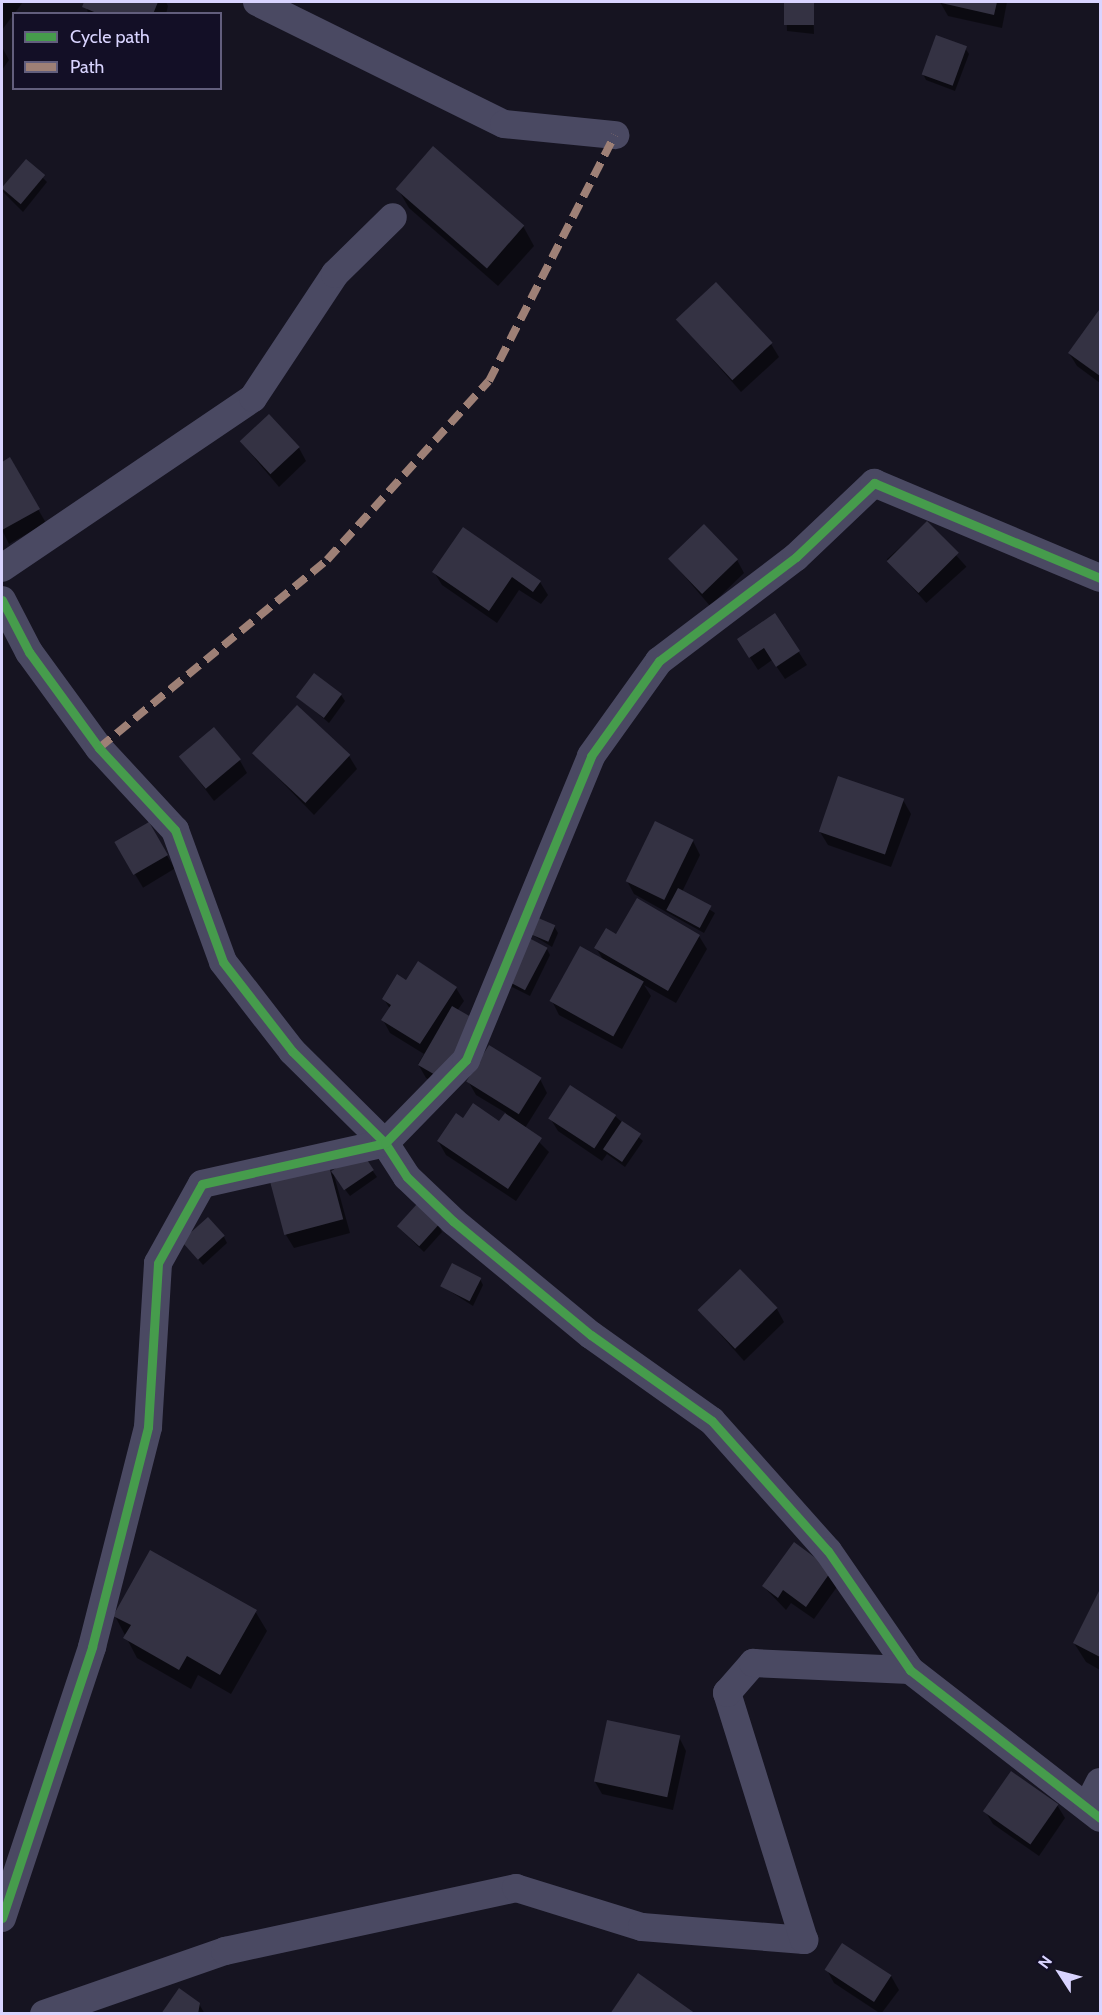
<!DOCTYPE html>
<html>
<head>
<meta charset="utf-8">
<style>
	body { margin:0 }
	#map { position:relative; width:1102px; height:2015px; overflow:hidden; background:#161421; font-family:Cabin,sans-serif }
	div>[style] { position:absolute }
	.shadow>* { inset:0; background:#0007; transform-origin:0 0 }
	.building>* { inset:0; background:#343243; transform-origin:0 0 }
	.minor>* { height:28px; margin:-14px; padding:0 14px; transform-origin:14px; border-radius:14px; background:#4a4962 }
	.quiet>* { height:8px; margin-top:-4px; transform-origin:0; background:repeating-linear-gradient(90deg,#9e8076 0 15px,transparent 0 23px) }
	.cycleway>* { height:9px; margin:-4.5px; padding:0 4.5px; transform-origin:4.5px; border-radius:4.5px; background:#469c4c }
	span { translate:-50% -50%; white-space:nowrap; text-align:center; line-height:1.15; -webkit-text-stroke:5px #130f26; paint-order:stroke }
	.frame { position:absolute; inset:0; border:3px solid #d9d4ff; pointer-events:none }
	.legend { position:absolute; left:12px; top:12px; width:210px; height:78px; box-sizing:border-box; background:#130f26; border:2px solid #625e7d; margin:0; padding:8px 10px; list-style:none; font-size:18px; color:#d9d4ff }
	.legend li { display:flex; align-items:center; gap:12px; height:30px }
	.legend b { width:30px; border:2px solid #625e7d }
	.north { position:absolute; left:1030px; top:1943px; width:60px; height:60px; -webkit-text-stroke:4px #130f26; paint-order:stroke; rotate:306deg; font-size:16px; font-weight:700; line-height:24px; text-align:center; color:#d9d4ff }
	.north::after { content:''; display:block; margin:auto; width:21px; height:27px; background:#d9d4ff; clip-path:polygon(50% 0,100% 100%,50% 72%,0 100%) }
</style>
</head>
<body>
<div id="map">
	<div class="shadow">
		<i style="clip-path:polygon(2px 2px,23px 2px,2px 30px)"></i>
		<i style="clip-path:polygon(86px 2px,166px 2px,168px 6px,166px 14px,88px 14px)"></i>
		<i style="clip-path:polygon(786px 2px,813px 2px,814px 34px,787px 31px)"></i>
		<i style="clip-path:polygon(940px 2px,1007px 2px,1002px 28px,948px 16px)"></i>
		<i style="clip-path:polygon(2px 47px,9px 60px,2px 70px)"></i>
		<i style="clip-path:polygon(965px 48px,969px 54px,955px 91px,926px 80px,923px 74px)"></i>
		<i style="clip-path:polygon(26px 161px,47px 182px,23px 212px,2px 191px)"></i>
		<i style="clip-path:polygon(398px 189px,523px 226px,534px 246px,498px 286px,409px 208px)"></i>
		<i style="clip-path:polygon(1099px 312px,1100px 313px,1100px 383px,1077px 366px,1069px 353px)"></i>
		<i style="clip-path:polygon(678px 320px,771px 344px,779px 357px,741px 392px)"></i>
		<i style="clip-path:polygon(241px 442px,299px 448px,306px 461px,279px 487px)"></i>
		<i style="clip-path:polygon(9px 459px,46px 523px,9px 544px,2px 530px,2px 463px)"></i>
		<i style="left:927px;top:523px;width:59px;height:54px;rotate:48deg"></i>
		<i style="clip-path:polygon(463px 529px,540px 582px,548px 595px,541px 604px,519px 590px,497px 623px,442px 585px,434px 572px)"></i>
		<i style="clip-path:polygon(670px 559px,737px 560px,744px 573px,710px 606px)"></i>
		<i style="clip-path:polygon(775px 615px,807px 665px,785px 679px,772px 660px,758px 670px,747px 653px)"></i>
		<i style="clip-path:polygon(341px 695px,345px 701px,329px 723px,298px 697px)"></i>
		<i style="clip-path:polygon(255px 754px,349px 756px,357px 769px,314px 815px)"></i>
		<i style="clip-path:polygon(181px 757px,239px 759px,247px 773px,214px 801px)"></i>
		<i style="clip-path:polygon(903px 800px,911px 814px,891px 867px,828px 845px,820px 832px)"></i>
		<i style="left:148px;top:824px;width:52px;height:37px;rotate:59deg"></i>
		<i style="clip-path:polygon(693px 841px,700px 855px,682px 892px,715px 913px,704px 933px,634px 894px,627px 881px)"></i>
		<i style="clip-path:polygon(554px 926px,558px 933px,552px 947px,531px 934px)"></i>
		<i style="clip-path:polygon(617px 936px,699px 936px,707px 949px,676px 1003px,644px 985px,651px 996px,622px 1049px,559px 1015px,552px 1001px,604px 961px,596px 948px)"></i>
		<i style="clip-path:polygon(547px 949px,550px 955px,530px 996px,512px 987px,509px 981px)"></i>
		<i style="clip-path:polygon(407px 982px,456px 988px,464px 1001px,457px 1011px,448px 1091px,426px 1078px,418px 1064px,424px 1054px,390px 1033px,383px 1020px,390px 1009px,384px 999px)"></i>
		<i style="clip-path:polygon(540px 1079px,547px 1093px,525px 1128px,549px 1152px,516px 1201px,446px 1155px,438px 1141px,463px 1120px,500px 1123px,506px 1113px,476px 1095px,468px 1081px)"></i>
		<i style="clip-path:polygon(615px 1116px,643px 1141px,625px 1167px,607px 1154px,602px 1161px,558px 1131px,550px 1118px)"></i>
		<i style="clip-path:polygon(361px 1154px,377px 1177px,350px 1196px,334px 1175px,350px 1233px,294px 1248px,286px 1235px,328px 1168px,332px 1174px)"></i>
		<i style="clip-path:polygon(438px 1225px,442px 1232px,424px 1252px,398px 1227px)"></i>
		<i style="clip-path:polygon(224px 1237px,227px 1243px,203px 1265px,183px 1241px)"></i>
		<i style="clip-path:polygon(480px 1279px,483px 1285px,473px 1306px,442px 1286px)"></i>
		<i style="clip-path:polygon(777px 1309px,784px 1322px,744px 1361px,699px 1310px)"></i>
		<i style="clip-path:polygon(794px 1544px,839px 1584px,814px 1619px,791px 1603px,786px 1610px,763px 1586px)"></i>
		<i style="clip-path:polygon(1100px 1592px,1100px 1670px,1086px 1662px,1074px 1643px)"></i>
		<i style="clip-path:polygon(255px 1611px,267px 1631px,231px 1694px,198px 1675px,191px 1689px,137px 1658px,115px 1616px)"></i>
		<i style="clip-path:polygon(679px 1737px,686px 1751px,673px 1810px,602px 1794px,594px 1780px)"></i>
		<i style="clip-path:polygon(1057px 1805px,1065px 1818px,1039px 1856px,993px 1824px,985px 1811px)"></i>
		<i style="clip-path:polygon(827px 1970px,891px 1976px,899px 1990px,881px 2014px,834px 1983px)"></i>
		<i style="clip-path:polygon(199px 2004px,205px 2014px,162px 2014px)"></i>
	</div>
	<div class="building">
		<i style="clip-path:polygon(84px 2px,158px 2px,153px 14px,99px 14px,82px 7px)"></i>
		<i style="left:784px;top:2px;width:30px;height:23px"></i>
		<i style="clip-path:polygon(937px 2px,997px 2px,994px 15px)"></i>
		<i style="left:936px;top:35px;width:33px;height:42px;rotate:20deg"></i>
		<i style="left:433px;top:146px;width:121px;height:57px;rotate:41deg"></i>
		<i style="left:26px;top:159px;width:25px;height:38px;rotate:40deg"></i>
		<i style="left:716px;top:282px;width:83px;height:55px;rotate:47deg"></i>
		<i style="clip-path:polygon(1099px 310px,1100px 311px,1100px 376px,1068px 353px)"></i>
		<i style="left:269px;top:414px;width:45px;height:40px;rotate:47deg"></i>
		<i style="clip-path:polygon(10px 457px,40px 509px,2px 530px,2px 462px)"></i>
		<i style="left:927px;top:521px;width:45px;height:57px;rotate:45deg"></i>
		<i style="left:704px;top:524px;width:49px;height:50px;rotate:46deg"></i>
		<i style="clip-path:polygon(463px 527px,541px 581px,533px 592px,512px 577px,489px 611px,432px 572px)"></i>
		<i style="clip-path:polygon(775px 613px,800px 651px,776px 667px,764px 648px,749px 658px,737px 639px)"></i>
		<i style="left:314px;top:673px;width:35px;height:30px;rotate:37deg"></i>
		<i style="left:297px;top:705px;width:73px;height:66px;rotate:43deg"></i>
		<i style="left:214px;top:727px;width:42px;height:46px;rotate:50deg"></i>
		<i style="left:838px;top:776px;width:70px;height:59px;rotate:19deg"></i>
		<i style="left:655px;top:821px;width:43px;height:67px;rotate:26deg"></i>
		<i style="left:149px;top:822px;width:38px;height:40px;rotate:60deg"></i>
		<i style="left:678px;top:888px;width:38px;height:25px;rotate:28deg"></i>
		<i style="clip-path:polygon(637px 898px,700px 935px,668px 991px,594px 948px,606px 928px,616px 934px)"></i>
		<i style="left:536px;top:917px;width:21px;height:18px;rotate:23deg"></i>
		<i style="left:529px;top:938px;width:21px;height:48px;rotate:28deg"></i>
		<i style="left:580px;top:946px;width:73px;height:63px;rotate:29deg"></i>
		<i style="clip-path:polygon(418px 961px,457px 987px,420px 1044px,381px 1020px,391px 1005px,382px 999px,397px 974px,406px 980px)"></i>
		<i style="left:452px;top:1006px;width:28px;height:68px;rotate:30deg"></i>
		<i style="left:489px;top:1045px;width:62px;height:43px;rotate:32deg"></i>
		<i style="left:570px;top:1085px;width:55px;height:40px;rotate:33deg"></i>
		<i style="clip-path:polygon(473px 1103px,499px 1121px,505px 1113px,542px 1138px,508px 1189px,437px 1141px,456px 1113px,463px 1118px)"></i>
		<i style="left:622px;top:1121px;width:23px;height:34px;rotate:34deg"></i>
		<i style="left:361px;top:1151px;width:23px;height:36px;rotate:56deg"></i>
		<i style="left:329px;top:1166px;width:55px;height:61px;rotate:75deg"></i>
		<i style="left:417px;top:1204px;width:30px;height:30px;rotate:42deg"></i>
		<i style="left:208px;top:1217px;width:25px;height:36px;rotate:48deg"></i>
		<i style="left:452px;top:1263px;width:33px;height:26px;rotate:27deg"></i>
		<i style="left:740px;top:1269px;width:54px;height:59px;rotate:46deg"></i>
		<i style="clip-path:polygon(794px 1542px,832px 1570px,806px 1607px,783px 1590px,778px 1598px,762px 1586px)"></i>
		<i style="clip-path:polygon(150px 1550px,257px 1610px,220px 1675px,187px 1656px,179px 1670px,123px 1638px,131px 1625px,113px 1616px)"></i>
		<i style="clip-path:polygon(1100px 1589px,1100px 1657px,1073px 1643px)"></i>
		<i style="left:607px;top:1720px;width:75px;height:63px;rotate:12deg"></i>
		<i style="left:1011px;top:1771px;width:58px;height:49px;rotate:35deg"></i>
		<i style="left:842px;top:1943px;width:59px;height:32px;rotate:33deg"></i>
		<i style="clip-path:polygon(638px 1973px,696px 2014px,610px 2014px)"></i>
		<i style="clip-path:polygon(179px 1988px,200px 2003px,198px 2014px,161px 2014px)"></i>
	</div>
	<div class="minor">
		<i style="left:257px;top:2px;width:275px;rotate:26.3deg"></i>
		<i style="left:504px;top:124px;width:112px;rotate:5.7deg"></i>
		<i style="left:2px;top:568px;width:303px;rotate:-34.1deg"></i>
		<i style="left:253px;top:398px;width:149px;rotate:-56.5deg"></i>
		<i style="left:335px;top:274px;width:81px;rotate:-44.5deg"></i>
		<i style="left:2px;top:600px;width:59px;rotate:62.6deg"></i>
		<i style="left:29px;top:652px;width:119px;rotate:53.9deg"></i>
		<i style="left:99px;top:748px;width:112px;rotate:47.2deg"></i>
		<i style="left:175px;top:830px;width:140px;rotate:70deg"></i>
		<i style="left:223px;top:962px;width:113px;rotate:52.2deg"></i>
		<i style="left:292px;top:1051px;width:131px;rotate:44.7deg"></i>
		<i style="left:385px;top:1143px;width:40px;rotate:57.1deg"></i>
		<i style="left:407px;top:1177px;width:64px;rotate:43.7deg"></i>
		<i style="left:453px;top:1221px;width:179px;rotate:39.6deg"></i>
		<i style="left:591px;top:1335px;width:148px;rotate:35.4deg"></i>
		<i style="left:712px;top:1421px;width:174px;rotate:48.3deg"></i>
		<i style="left:828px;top:1551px;width:145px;rotate:55.4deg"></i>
		<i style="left:910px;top:1670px;width:241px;rotate:37.9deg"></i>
		<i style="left:1087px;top:1807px;width:28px;rotate:-63deg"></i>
		<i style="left:2px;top:1918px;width:286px;rotate:-71.6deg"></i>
		<i style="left:92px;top:1647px;width:227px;rotate:-75.7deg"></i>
		<i style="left:148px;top:1427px;width:164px;rotate:-86.5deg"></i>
		<i style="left:158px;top:1263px;width:90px;rotate:-60.9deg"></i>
		<i style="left:202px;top:1184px;width:188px;rotate:-12.6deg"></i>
		<i style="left:385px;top:1143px;width:116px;rotate:-45.7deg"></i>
		<i style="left:466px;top:1060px;width:329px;rotate:-67.6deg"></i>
		<i style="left:591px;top:756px;width:117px;rotate:-54.4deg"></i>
		<i style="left:659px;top:661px;width:172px;rotate:-37.2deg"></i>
		<i style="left:796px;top:557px;width:108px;rotate:-43.5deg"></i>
		<i style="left:874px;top:483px;width:245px;rotate:22.8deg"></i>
		<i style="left:44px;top:2014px;width:192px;rotate:-19.2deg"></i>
		<i style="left:225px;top:1951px;width:298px;rotate:-12.2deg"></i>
		<i style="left:516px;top:1888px;width:132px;rotate:17.2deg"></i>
		<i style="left:642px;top:1927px;width:163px;rotate:4.6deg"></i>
		<i style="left:804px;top:1940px;width:259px;rotate:-107.3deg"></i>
		<i style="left:727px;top:1693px;width:40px;rotate:-49deg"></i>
		<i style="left:753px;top:1663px;width:157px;rotate:2.6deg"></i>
	</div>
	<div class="quiet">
		<i style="left:99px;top:748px;width:296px;rotate:-39.5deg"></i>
		<i style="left:327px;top:560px;width:241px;rotate:-47.9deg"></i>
		<i style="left:489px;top:381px;width:276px;rotate:-62.9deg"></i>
	</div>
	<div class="cycleway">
		<i style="left:2px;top:600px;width:59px;rotate:62.6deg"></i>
		<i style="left:29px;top:652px;width:119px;rotate:53.9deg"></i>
		<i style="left:99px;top:748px;width:112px;rotate:47.2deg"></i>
		<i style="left:175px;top:830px;width:140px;rotate:70deg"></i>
		<i style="left:223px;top:962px;width:113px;rotate:52.2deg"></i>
		<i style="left:292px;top:1051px;width:131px;rotate:44.7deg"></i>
		<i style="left:385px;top:1143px;width:40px;rotate:57.1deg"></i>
		<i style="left:407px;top:1177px;width:64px;rotate:43.7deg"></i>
		<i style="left:453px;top:1221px;width:179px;rotate:39.6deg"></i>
		<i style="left:591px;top:1335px;width:148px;rotate:35.4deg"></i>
		<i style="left:712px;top:1421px;width:174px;rotate:48.3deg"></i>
		<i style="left:828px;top:1551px;width:145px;rotate:55.4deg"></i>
		<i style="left:910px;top:1670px;width:241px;rotate:37.9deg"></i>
		<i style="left:2px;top:1918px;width:286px;rotate:-71.6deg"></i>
		<i style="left:92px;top:1647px;width:227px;rotate:-75.7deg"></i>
		<i style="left:148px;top:1427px;width:164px;rotate:-86.5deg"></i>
		<i style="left:158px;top:1263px;width:90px;rotate:-60.9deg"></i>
		<i style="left:202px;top:1184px;width:188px;rotate:-12.6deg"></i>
		<i style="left:385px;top:1143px;width:116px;rotate:-45.7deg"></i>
		<i style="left:466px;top:1060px;width:329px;rotate:-67.6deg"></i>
		<i style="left:591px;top:756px;width:117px;rotate:-54.4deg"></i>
		<i style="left:659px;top:661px;width:172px;rotate:-37.2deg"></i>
		<i style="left:796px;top:557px;width:108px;rotate:-43.5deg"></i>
		<i style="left:874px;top:483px;width:245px;rotate:22.8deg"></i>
	</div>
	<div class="frame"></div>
	<ul class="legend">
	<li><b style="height:8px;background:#469c4c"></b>Cycle path</li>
	<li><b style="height:8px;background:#9e8076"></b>Path</li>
	</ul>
	<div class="north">N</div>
</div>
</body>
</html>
